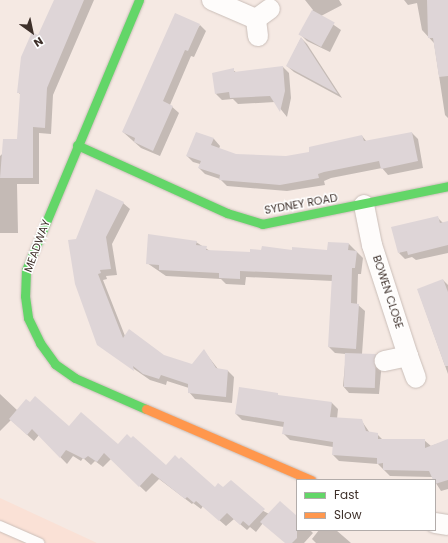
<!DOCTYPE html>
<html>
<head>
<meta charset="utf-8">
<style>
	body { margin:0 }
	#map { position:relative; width:448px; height:543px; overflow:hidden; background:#f5e9e3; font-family:Poppins,sans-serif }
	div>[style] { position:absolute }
	.built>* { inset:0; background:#fae1d6 }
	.shadow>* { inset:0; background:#0003 }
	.building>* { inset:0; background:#ded5d7; transform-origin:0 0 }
	.roads { filter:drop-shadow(0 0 1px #cabeb8) drop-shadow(0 0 1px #cabeb8) }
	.lane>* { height:10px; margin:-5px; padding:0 5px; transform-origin:5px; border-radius:5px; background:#fefcfb }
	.street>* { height:20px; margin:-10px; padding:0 10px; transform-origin:10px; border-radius:10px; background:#fefcfb }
	.fast>* { height:9px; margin:-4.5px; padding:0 4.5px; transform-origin:4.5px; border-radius:4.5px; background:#63d668 }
	.slow>* { height:9px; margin:-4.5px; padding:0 4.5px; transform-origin:4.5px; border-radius:4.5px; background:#ff974d }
	span { translate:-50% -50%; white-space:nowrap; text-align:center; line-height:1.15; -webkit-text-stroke:3px #fff; paint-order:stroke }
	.street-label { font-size:11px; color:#3e302a }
	.legend { position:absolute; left:296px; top:479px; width:140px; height:52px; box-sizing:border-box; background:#fff; border:1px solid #b2acaa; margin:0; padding:5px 7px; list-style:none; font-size:12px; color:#3e302a }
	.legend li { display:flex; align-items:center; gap:8px; height:20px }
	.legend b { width:20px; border:1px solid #b2acaa }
	.north { position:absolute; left:12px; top:12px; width:40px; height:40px; -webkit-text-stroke:3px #fff; paint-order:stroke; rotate:147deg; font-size:11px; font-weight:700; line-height:16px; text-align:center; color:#3e302a }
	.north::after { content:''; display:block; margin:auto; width:14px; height:18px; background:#3e302a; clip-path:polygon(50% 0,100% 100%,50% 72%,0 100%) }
</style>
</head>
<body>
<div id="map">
	<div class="built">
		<i style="clip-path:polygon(0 498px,97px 543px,0 543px)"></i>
	</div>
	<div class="shadow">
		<i style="clip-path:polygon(55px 0,94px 0,53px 95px,51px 134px,39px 133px,39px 184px,17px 184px,18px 233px,0 233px,0 156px,18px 140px,21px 95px,18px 92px)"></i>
		<i style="clip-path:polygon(305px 0,339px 0,342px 5px,321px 16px,341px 30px,330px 52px,307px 41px,301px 35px,313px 10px)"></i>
		<i style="clip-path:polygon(404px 0,448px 0,448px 118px,445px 115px,434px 43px,422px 30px,417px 3px,408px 5px)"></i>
		<i style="clip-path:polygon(200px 25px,206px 31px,194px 57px,191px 56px,170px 105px,179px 113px,160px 156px,141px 148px,123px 132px)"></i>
		<i style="clip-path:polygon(301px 38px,307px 44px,342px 98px,294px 72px,287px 66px)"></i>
		<i style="clip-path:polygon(283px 67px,289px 73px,291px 98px,287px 117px,275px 102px,238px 104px,233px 99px,222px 100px,216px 94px,233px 70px,237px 73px)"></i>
		<i style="clip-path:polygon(197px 133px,214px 139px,220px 146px,219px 149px,236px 155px,286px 157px,310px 153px,362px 136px,367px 142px,412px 133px,418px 139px,423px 168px,388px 175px,382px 168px,331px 178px,324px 181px,325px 185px,287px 191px,227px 186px,220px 179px,205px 174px,199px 168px,200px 164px,193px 162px,187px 156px)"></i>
		<i style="clip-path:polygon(123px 203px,130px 209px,112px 244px,117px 275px,106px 276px,107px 279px,103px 280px,125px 336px,163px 356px,192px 366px,204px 351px,218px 369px,228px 371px,234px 377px,232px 403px,195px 399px,189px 392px,189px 388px,167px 381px,166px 385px,150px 380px,98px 344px,76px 240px)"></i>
		<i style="clip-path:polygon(438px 218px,443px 223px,448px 222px,448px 253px,416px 260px,412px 257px,405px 259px,399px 253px)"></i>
		<i style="clip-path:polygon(196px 242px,210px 251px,251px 253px,328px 251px,349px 244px,363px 258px,361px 274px,358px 274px,357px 304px,365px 311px,362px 354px,376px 355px,382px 361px,379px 394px,349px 393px,343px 386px,346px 354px,335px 353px,329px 347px,333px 281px,246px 277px,245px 285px,226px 284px,221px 279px,166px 276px,147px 263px)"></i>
		<i style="clip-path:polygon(443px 280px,448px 285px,448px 374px,418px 290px)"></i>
		<i style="clip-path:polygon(0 394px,18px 411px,119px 446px,215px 488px,223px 489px,269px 514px,297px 517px,297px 530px,310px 530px,313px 533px,304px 543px,286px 543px,263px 523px,256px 532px,250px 527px,247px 530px,234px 519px,226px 526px,203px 506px,201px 509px,193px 503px,192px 504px,159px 479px,146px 492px,111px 459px,103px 467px,95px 461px,91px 465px,83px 458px,81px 461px,73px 456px,67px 464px,39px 435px,34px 441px,11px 420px,0 431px)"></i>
		<i style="clip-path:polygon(277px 394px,280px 397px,332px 403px,338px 409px,337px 419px,361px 420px,370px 433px,377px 434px,383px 440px,424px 440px,431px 446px,448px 440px,448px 489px,441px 491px,432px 477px,390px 476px,378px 464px,339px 461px,333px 455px,333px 447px,290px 440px,283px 433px,284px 427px,242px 420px,236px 414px)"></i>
		<i style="clip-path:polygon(319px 530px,336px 530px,351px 543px,316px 543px,312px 539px)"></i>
	</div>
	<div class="building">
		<i style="clip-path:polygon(54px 0,84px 0,47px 88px,45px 128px,33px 127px,33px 178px,0 178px,3px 139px,17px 139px,20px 93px,17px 93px,21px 57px,32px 32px,38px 35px)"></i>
		<i style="clip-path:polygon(427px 0,448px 0,448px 76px,439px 77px,433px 38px,428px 38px)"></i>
		<i style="left:312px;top:10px;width:26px;height:28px;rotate:29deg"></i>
		<i style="clip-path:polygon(175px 13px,200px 24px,188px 51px,185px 50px,163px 101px,173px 106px,153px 151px,134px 142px,135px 138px,122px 132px)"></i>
		<i style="clip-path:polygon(301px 37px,338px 94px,286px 66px)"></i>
		<i style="clip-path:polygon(283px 66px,285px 91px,280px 112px,270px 96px,230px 98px,229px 92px,215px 94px,212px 73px,234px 68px,234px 72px)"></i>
		<i style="clip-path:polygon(196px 132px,214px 138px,211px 145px,236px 154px,286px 156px,309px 152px,309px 147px,362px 135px,364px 141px,412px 132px,418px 161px,381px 169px,379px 161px,324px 172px,318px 174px,319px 178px,280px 185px,219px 180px,220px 175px,198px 168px,201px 161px,186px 156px)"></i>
		<i style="clip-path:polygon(96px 189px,124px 202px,106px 237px,111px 269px,100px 270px,101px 273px,98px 274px,123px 338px,129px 329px,164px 355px,192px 364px,204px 349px,216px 368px,228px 370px,226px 397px,188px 393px,188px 384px,161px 375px,159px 379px,143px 374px,133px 366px,134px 371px,97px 345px,75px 284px,68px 240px,76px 239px)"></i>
		<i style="clip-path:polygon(438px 216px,440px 223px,448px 221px,448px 245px,408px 255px,407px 251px,398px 253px,391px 227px)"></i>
		<i style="clip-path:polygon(148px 234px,197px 241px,196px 245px,207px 246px,206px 250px,250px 252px,250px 249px,261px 250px,262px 246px,292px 250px,292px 247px,327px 250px,328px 242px,349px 243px,348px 250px,357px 251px,355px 268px,352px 268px,351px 303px,359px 304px,356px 349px,328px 347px,332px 275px,240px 271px,240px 279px,219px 278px,219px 273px,159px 270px,159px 265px,146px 264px)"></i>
		<i style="clip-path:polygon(443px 279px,448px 292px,448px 366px,445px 366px,417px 289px)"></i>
		<i style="left:345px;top:353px;width:31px;height:34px;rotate:2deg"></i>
		<i style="clip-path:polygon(239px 387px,278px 393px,278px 395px,332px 402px,330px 417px,362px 419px,366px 431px,378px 433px,378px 439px,425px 439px,425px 448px,448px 439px,448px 480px,435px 484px,429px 471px,383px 470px,383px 463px,377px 464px,377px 458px,332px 455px,333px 442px,282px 434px,284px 422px,235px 414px)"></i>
		<i style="clip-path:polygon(35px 396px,69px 426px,81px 412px,118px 444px,127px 434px,131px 438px,133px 436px,166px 465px,175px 455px,179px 459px,181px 457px,215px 487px,218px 483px,223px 487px,231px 480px,265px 509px,249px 526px,243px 521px,240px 525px,227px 513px,219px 521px,196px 501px,194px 503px,187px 497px,185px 499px,152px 473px,139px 487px,104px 453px,97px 462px,88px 456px,84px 459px,66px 450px,60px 458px,32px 429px,27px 435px,9px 419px,26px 399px,30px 402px)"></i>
		<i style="clip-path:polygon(280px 501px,297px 516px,297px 538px,292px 543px,285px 543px,260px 522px)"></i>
	</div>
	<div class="roads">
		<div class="lane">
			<i style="left:0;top:526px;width:43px;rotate:23.6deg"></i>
		</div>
		<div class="street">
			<i style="left:212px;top:0;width:48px;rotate:23.4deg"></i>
			<i style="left:258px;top:36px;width:17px;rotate:-97deg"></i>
			<i style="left:256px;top:19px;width:17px;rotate:-36deg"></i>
			<i style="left:364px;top:205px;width:41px;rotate:78.7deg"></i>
			<i style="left:372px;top:245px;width:117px;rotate:72deg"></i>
			<i style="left:408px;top:356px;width:24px;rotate:168deg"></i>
			<i style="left:408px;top:356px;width:23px;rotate:70deg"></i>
			<i style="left:435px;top:523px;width:13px;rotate:9deg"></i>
		</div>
		<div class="fast">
			<i style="left:139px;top:0;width:293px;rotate:112.7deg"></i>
			<i style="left:26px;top:270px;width:26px;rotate:92deg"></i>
			<i style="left:25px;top:296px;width:22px;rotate:82deg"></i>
			<i style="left:28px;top:318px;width:28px;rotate:64deg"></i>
			<i style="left:40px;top:343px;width:26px;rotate:54deg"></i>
			<i style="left:55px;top:364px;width:24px;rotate:35deg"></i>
			<i style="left:75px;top:378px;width:77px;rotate:23.6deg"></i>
			<i style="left:77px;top:145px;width:165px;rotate:24.4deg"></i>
			<i style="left:227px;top:213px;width:37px;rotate:17deg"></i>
			<i style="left:262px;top:224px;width:190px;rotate:-11.5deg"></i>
		</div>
		<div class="slow">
			<i style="left:146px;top:409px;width:180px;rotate:23.3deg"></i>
		</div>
	</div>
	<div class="street-label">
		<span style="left:301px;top:204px;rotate:-10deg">SYDNEY ROAD</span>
		<span style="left:37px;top:246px;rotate:-70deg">MEADWAY</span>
		<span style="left:388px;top:292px;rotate:72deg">BOWEN CLOSE</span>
	</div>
	<ul class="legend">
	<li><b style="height:5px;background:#63d668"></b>Fast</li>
	<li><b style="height:5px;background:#ff974d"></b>Slow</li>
	</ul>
	<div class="north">N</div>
</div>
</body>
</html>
